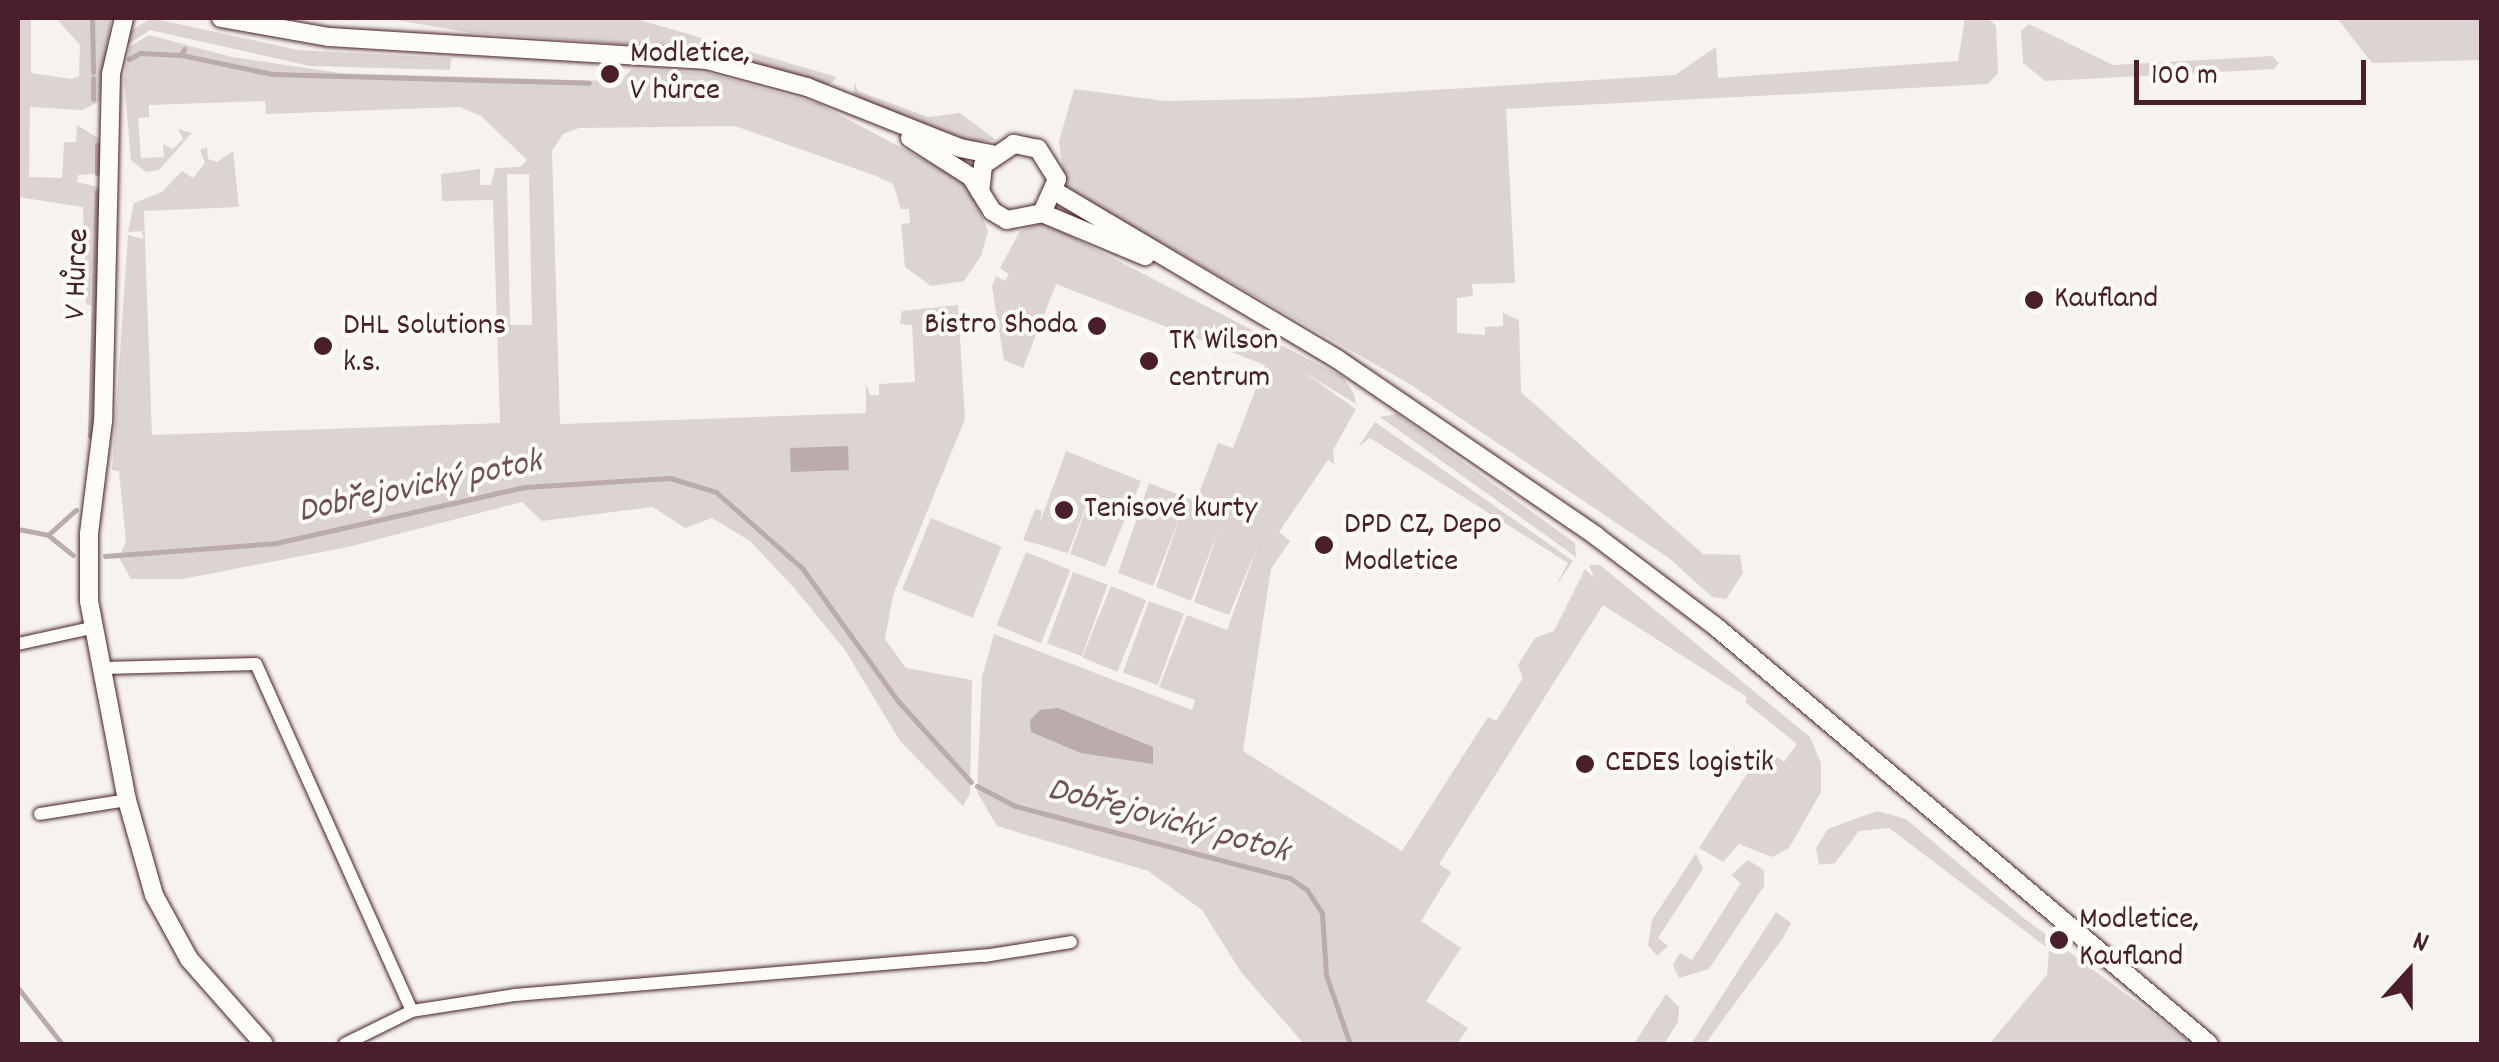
<!DOCTYPE html>
<html>
<head>
<meta charset="utf-8">
<style>
	body { margin:0 }
	#map { position:relative; width:2499px; height:1062px; overflow:hidden; background:#f6f3ef; font-family:Dekko,sans-serif }
	div>[style] { position:absolute }
	.green>* { inset:0; background:#dcd4d2; transform-origin:0 0 }
	.water>* { inset:0; background:#bbabac; transform-origin:0 0 }
	.stream>* { height:5px; margin:-2.5px; padding:0 2.5px; transform-origin:2.5px; border-radius:2.5px; background:#bbabac }
	.roads { filter:drop-shadow(0 0 2px #4a1f2b) drop-shadow(0 0 2px #4a1f2b) }
	.street>* { height:12px; margin:-6px; padding:0 6px; transform-origin:6px; border-radius:6px; background:#fdfcf7 }
	.secondary>* { height:18px; margin:-9px; padding:0 9px; transform-origin:9px; border-radius:9px; background:#fdfcf7 }
	.dots>* { width:28px; height:28px; translate:-50% -50%; box-sizing:border-box; border:5px solid #fdfcf7; border-radius:50% }
	span { translate:-50% -50%; white-space:nowrap; text-align:center; line-height:1.15; -webkit-text-stroke:8px #fdfcf7; paint-order:stroke }
	.poi-label { font-size:32px; color:#4a1f2b }
	.left { translate:0 -50%; text-align:left }
	.right { translate:-100% -50%; text-align:right }
	.street-label { font-size:32px; color:#4a1f2b }
	.water-label { font-size:35px; color:#725058; font-style:italic }
	.frame { position:absolute; inset:0; border:20px solid #4a1f2b; pointer-events:none }
	.north { position:absolute; left:2359px; top:922px; width:100px; height:100px; -webkit-text-stroke:8px #fdfcf7; paint-order:stroke; rotate:21deg; font-size:28px; font-weight:700; line-height:40px; text-align:center; color:#4a1f2b }
	.north::after { content:''; display:block; margin:auto; width:35px; height:45px; background:#4a1f2b; clip-path:polygon(50% 0,100% 100%,50% 72%,0 100%) }
	.scale { position:absolute; left:2134px; top:60px; width:232px; height:45px; box-sizing:border-box; border:5px solid #4a1f2b; border-top:0; padding-left:12px; font-size:30px; line-height:35px; white-space:nowrap; color:#4a1f2b; -webkit-text-stroke:8px #fdfcf7; paint-order:stroke }
</style>
</head>
<body>
<div id="map">
	<div class="green">
		<i style="clip-path:polygon(18px 18px,31px 18px,31px 73px,72px 79px,79px 76px,80px 45px,56px 18px,111px 18px,99px 102px,82px 110px,30px 107px,29px 177px,62px 178px,64px 142px,76px 142px,77px 125px,101px 140px,102px 173px,78px 175px,77px 182px,102px 188px,100px 308px,86px 304px,83px 207px,18px 197px)"></i>
		<i style="clip-path:polygon(151px 18px,298px 50px,451px 58px,450px 70px,310px 66px,150px 30px,123px 48px,131px 31px)"></i>
		<i style="clip-path:polygon(384px 18px,633px 18px,837px 77px,829px 85px,706px 50px,472px 33px)"></i>
		<i style="clip-path:polygon(1965px 18px,1988px 18px,1996px 26px,1998px 73px,1988px 84px,1506px 109px,1515px 283px,1472px 284px,1473px 296px,1457px 298px,1457px 333px,1485px 335px,1485px 327px,1503px 326px,1503px 313px,1519px 320px,1521px 392px,1703px 554px,1740px 555px,1743px 573px,1726px 599px,1712px 597px,1670px 559px,1408px 383px,1065px 188px,1059px 141px,1074px 89px,1165px 101px,1302px 98px,1675px 75px,1716px 47px,1718px 78px,1958px 61px)"></i>
		<i style="clip-path:polygon(2337px 18px,2481px 18px,2481px 60px,2372px 63px)"></i>
		<i style="clip-path:polygon(2029px 24px,2113px 65px,2272px 56px,2279px 63px,2274px 69px,2045px 81px,2023px 63px,2021px 31px)"></i>
		<i style="clip-path:polygon(evenodd,149px 35px,232px 57px,340px 73px,607px 81px,621px 80px,632px 69px,708px 73px,819px 104px,968px 183px,988px 231px,981px 256px,964px 281px,931px 286px,905px 267px,901px 224px,910px 223px,909px 209px,901px 209px,893px 184px,876px 176px,735px 126px,579px 128px,563px 134px,552px 151px,560px 424px,866px 413px,866px 384px,870px 395px,879px 395px,879px 384px,915px 382px,912px 325px,900px 324px,902px 311px,958px 305px,965px 419px,893px 595px,885px 639px,906px 668px,972px 680px,970px 793px,963px 806px,900px 741px,845px 650px,795px 589px,750px 541px,712px 518px,685px 528px,653px 507px,542px 521px,522px 502px,348px 547px,183px 579px,131px 579px,119px 558px,126px 541px,119px 471px,112px 470px,128px 235px,143px 239px,142px 231px,128px 232px,134px 203px,162px 192px,182px 171px,193px 178px,205px 163px,200px 150px,207px 147px,208px 159px,217px 162px,233px 151px,239px 207px,144px 211px,152px 435px,500px 423px,493px 200px,442px 201px,441px 174px,480px 169px,480px 185px,491px 185px,495px 168px,520px 167px,527px 160px,481px 116px,460px 107px,266px 114px,265px 101px,149px 105px,149px 117px,138px 118px,141px 158px,164px 157px,163px 144px,173px 149px,183px 139px,178px 129px,192px 133px,159px 170px,146px 172px,131px 160px,124px 80px,130px 46px,149px 35px,507px 174px,529px 174px,532px 325px,510px 325px,507px 174px)"></i>
		<i style="clip-path:polygon(855px 83px,858px 91px,928px 117px,960px 113px,996px 140px,963px 143px,860px 98px,853px 94px)"></i>
		<i style="clip-path:polygon(1043px 222px,1343px 377px,1354px 394px,1356px 404px,1302px 371px,1356px 409px,1333px 450px,1334px 464px,1328px 460px,1279px 532px,1290px 541px,1271px 569px,1243px 751px,1402px 851px,1488px 717px,1496px 721px,1523px 678px,1518px 665px,1535px 638px,1554px 631px,1585px 569px,1594px 578px,1589px 565px,1600px 565px,1810px 737px,1821px 763px,1821px 792px,1789px 848px,1772px 857px,1739px 844px,1723px 862px,1699px 848px,1754px 763px,1774px 755px,1784px 762px,1797px 744px,1745px 702px,1747px 697px,1603px 605px,1439px 864px,1451px 872px,1421px 921px,1461px 948px,1426px 1001px,1468px 1028px,1457px 1044px,1304px 1044px,1241px 972px,1202px 910px,1148px 871px,997px 826px,977px 792px,982px 677px,994px 634px,1192px 710px,1195px 700px,1159px 687px,1187px 615px,1227px 630px,1258px 545px,1229px 615px,1194px 602px,1219px 529px,1191px 601px,1156px 587px,1181px 514px,1153px 586px,1118px 573px,1149px 483px,1196px 501px,1218px 443px,1233px 448px,1265px 365px,1056px 284px,1023px 368px,1004px 360px,992px 287px,996px 276px,1005px 281px,1009px 274px,1000px 268px,1020px 231px)"></i>
		<i style="clip-path:polygon(1397px 414px,1575px 543px,1576px 557px,1380px 417px)"></i>
		<i style="clip-path:polygon(1375px 422px,1573px 561px,1555px 587px,1568px 563px,1370px 438px,1358px 447px)"></i>
		<i style="clip-path:polygon(1066px 451px,1141px 481px,1105px 567px,1070px 554px,1096px 481px,1068px 553px,1023px 540px,1035px 509px,1042px 511px,1039px 525px)"></i>
		<i style="left:931px;top:518px;width:76px;height:77px;rotate:22deg"></i>
		<i style="left:1026px;top:552px;width:48px;height:79px;rotate:22deg"></i>
		<i style="left:1073px;top:572px;width:37px;height:76px;rotate:20deg"></i>
		<i style="left:1111px;top:586px;width:38px;height:77px;rotate:22deg"></i>
		<i style="left:1149px;top:601px;width:37px;height:76px;rotate:20deg"></i>
		<i style="clip-path:polygon(1877px 811px,1906px 819px,2021px 916px,2193px 1044px,1989px 1044px,2047px 975px,2049px 949px,1889px 828px,1859px 831px,1835px 863px,1819px 865px,1816px 848px,1828px 829px)"></i>
		<i style="clip-path:polygon(1696px 853px,1703px 869px,1658px 938px,1668px 946px,1657px 956px,1648px 945px,1652px 920px)"></i>
		<i style="clip-path:polygon(1748px 860px,1764px 870px,1764px 886px,1709px 969px,1679px 978px,1673px 965px,1680px 953px,1692px 960px,1741px 883px,1731px 875px)"></i>
		<i style="clip-path:polygon(1776px 912px,1791px 923px,1783px 938px,1705px 1044px,1691px 1044px)"></i>
		<i style="clip-path:polygon(1666px 994px,1679px 1007px,1678px 1022px,1664px 1044px,1634px 1044px)"></i>
	</div>
	<div class="water">
		<i style="left:848px;top:446px;width:24px;height:58px;rotate:88deg"></i>
		<i style="clip-path:polygon(1058px 708px,1153px 747px,1153px 764px,1081px 753px,1031px 732px,1030px 720px,1040px 710px)"></i>
	</div>
	<div class="stream">
		<i style="left:92px;top:18px;width:54px;rotate:88.9deg"></i>
		<i style="left:181px;top:55px;width:93px;rotate:11.8deg"></i>
		<i style="left:272px;top:74px;width:317px;rotate:1.6deg"></i>
		<i style="left:129px;top:59px;width:13px;rotate:-29deg"></i>
		<i style="left:140px;top:53px;width:41px;rotate:2.8deg"></i>
		<i style="left:181px;top:55px;width:7px;rotate:-63deg"></i>
		<i style="left:93px;top:78px;width:21px;rotate:90deg"></i>
		<i style="left:97px;top:173px;width:28px;rotate:-90deg"></i>
		<i style="left:90px;top:436px;width:244px;rotate:-88.4deg"></i>
		<i style="left:18px;top:529px;width:31px;rotate:11deg"></i>
		<i style="left:48px;top:535px;width:32px;rotate:39deg"></i>
		<i style="left:49px;top:534px;width:36px;rotate:-42deg"></i>
		<i style="left:105px;top:556px;width:171px;rotate:-4.3deg"></i>
		<i style="left:276px;top:543px;width:255px;rotate:-12.7deg"></i>
		<i style="left:525px;top:487px;width:145px;rotate:-3.6deg"></i>
		<i style="left:670px;top:478px;width:48px;rotate:16.9deg"></i>
		<i style="left:716px;top:492px;width:115px;rotate:41.5deg"></i>
		<i style="left:802px;top:568px;width:164px;rotate:54.2deg"></i>
		<i style="left:898px;top:701px;width:109px;rotate:48deg"></i>
		<i style="left:977px;top:786px;width:43px;rotate:27.8deg"></i>
		<i style="left:1015px;top:806px;width:284px;rotate:14.7deg"></i>
		<i style="left:1290px;top:878px;width:21px;rotate:35deg"></i>
		<i style="left:1307px;top:890px;width:27px;rotate:57deg"></i>
		<i style="left:1322px;top:913px;width:62px;rotate:86.3deg"></i>
		<i style="left:1326px;top:975px;width:73px;rotate:70.8deg"></i>
		<i style="left:18px;top:988px;width:71px;rotate:51.8deg"></i>
	</div>
	<div class="roads">
		<div class="street">
			<i style="left:18px;top:644px;width:79px;rotate:-12.4deg"></i>
			<i style="left:104px;top:668px;width:152px;rotate:-1.5deg"></i>
			<i style="left:256px;top:664px;width:380px;rotate:65.8deg"></i>
			<i style="left:40px;top:814px;width:88px;rotate:-9.1deg"></i>
			<i style="left:345px;top:1044px;width:75px;rotate:-26.2deg"></i>
			<i style="left:412px;top:1011px;width:104px;rotate:-8.8deg"></i>
			<i style="left:515px;top:995px;width:471px;rotate:-4.8deg"></i>
			<i style="left:984px;top:956px;width:88px;rotate:-9.1deg"></i>
		</div>
		<div class="secondary">
			<i style="left:124px;top:18px;width:57px;rotate:103.1deg"></i>
			<i style="left:111px;top:74px;width:347px;rotate:91.3deg"></i>
			<i style="left:103px;top:421px;width:114px;rotate:97.1deg"></i>
			<i style="left:89px;top:534px;width:67px;rotate:90deg"></i>
			<i style="left:89px;top:601px;width:203px;rotate:79.2deg"></i>
			<i style="left:127px;top:800px;width:99px;rotate:74.1deg"></i>
			<i style="left:154px;top:895px;width:73px;rotate:61.3deg"></i>
			<i style="left:189px;top:959px;width:113px;rotate:48.6deg"></i>
			<i style="left:221px;top:18px;width:110px;rotate:10deg"></i>
			<i style="left:329px;top:37px;width:379px;rotate:3.5deg"></i>
			<i style="left:707px;top:60px;width:104px;rotate:15.1deg"></i>
			<i style="left:807px;top:87px;width:165px;rotate:21.7deg"></i>
			<i style="left:960px;top:148px;width:32px;rotate:11deg"></i>
			<i style="left:910px;top:138px;width:72px;rotate:32.6deg"></i>
			<i style="left:971px;top:177px;width:40px;rotate:58deg"></i>
			<i style="left:992px;top:211px;width:17px;rotate:31deg"></i>
			<i style="left:1007px;top:220px;width:36px;rotate:-11deg"></i>
			<i style="left:1042px;top:213px;width:37px;rotate:-66deg"></i>
			<i style="left:1057px;top:179px;width:36px;rotate:-122deg"></i>
			<i style="left:1038px;top:149px;width:25px;rotate:-168deg"></i>
			<i style="left:1014px;top:144px;width:37px;rotate:146deg"></i>
			<i style="left:983px;top:165px;width:27px;rotate:96deg"></i>
			<i style="left:1056px;top:192px;width:327px;rotate:30.7deg"></i>
			<i style="left:1337px;top:359px;width:314px;rotate:34.3deg"></i>
			<i style="left:1596px;top:536px;width:149px;rotate:37.1deg"></i>
			<i style="left:1715px;top:626px;width:647px;rotate:40.24deg"></i>
			<i style="left:1042px;top:213px;width:112px;rotate:22.7deg"></i>
		</div>
	</div>
	<div class="dots">
		<i style="left:610px;top:74px;background:#4a1f2b"></i>
		<i style="left:2034px;top:300px;background:#4a1f2b"></i>
		<i style="left:1097px;top:326px;background:#4a1f2b"></i>
		<i style="left:323px;top:346px;background:#4a1f2b"></i>
		<i style="left:1149px;top:361px;background:#4a1f2b"></i>
		<i style="left:1064px;top:510px;background:#4a1f2b"></i>
		<i style="left:1324px;top:545px;background:#4a1f2b"></i>
		<i style="left:1585px;top:764px;background:#4a1f2b"></i>
		<i style="left:2059px;top:940px;background:#4a1f2b"></i>
	</div>
	<div class="poi-label">
		<span class="left" style="left:630px;top:74px">Modletice,<br>V hůrce</span>
		<span class="left" style="left:2054px;top:300px">Kaufland</span>
		<span class="right" style="left:1077px;top:326px">Bistro Shoda</span>
		<span class="left" style="left:343px;top:346px">DHL Solutions<br>k.s.</span>
		<span class="left" style="left:1169px;top:361px">TK Wilson<br>centrum</span>
		<span class="left" style="left:1084px;top:510px">Tenisové kurty</span>
		<span class="left" style="left:1344px;top:545px">DPD CZ, Depo<br>Modletice</span>
		<span class="left" style="left:1605px;top:764px">CEDES logistik</span>
		<span class="left" style="left:2079px;top:940px">Modletice,<br>Kaufland</span>
	</div>
	<div class="street-label">
		<span style="left:79px;top:274px;rotate:-88deg">V Hůrce</span>
	</div>
	<div class="water-label">
		<span style="left:420px;top:488px;rotate:-12deg">Dobřejovický potok</span>
		<span style="left:1168px;top:822px;rotate:15deg">Dobřejovický potok</span>
	</div>
	<div class="frame"></div>
	<div class="north">N</div>
	<div class="scale">100 m</div>
</div>
</body>
</html>
